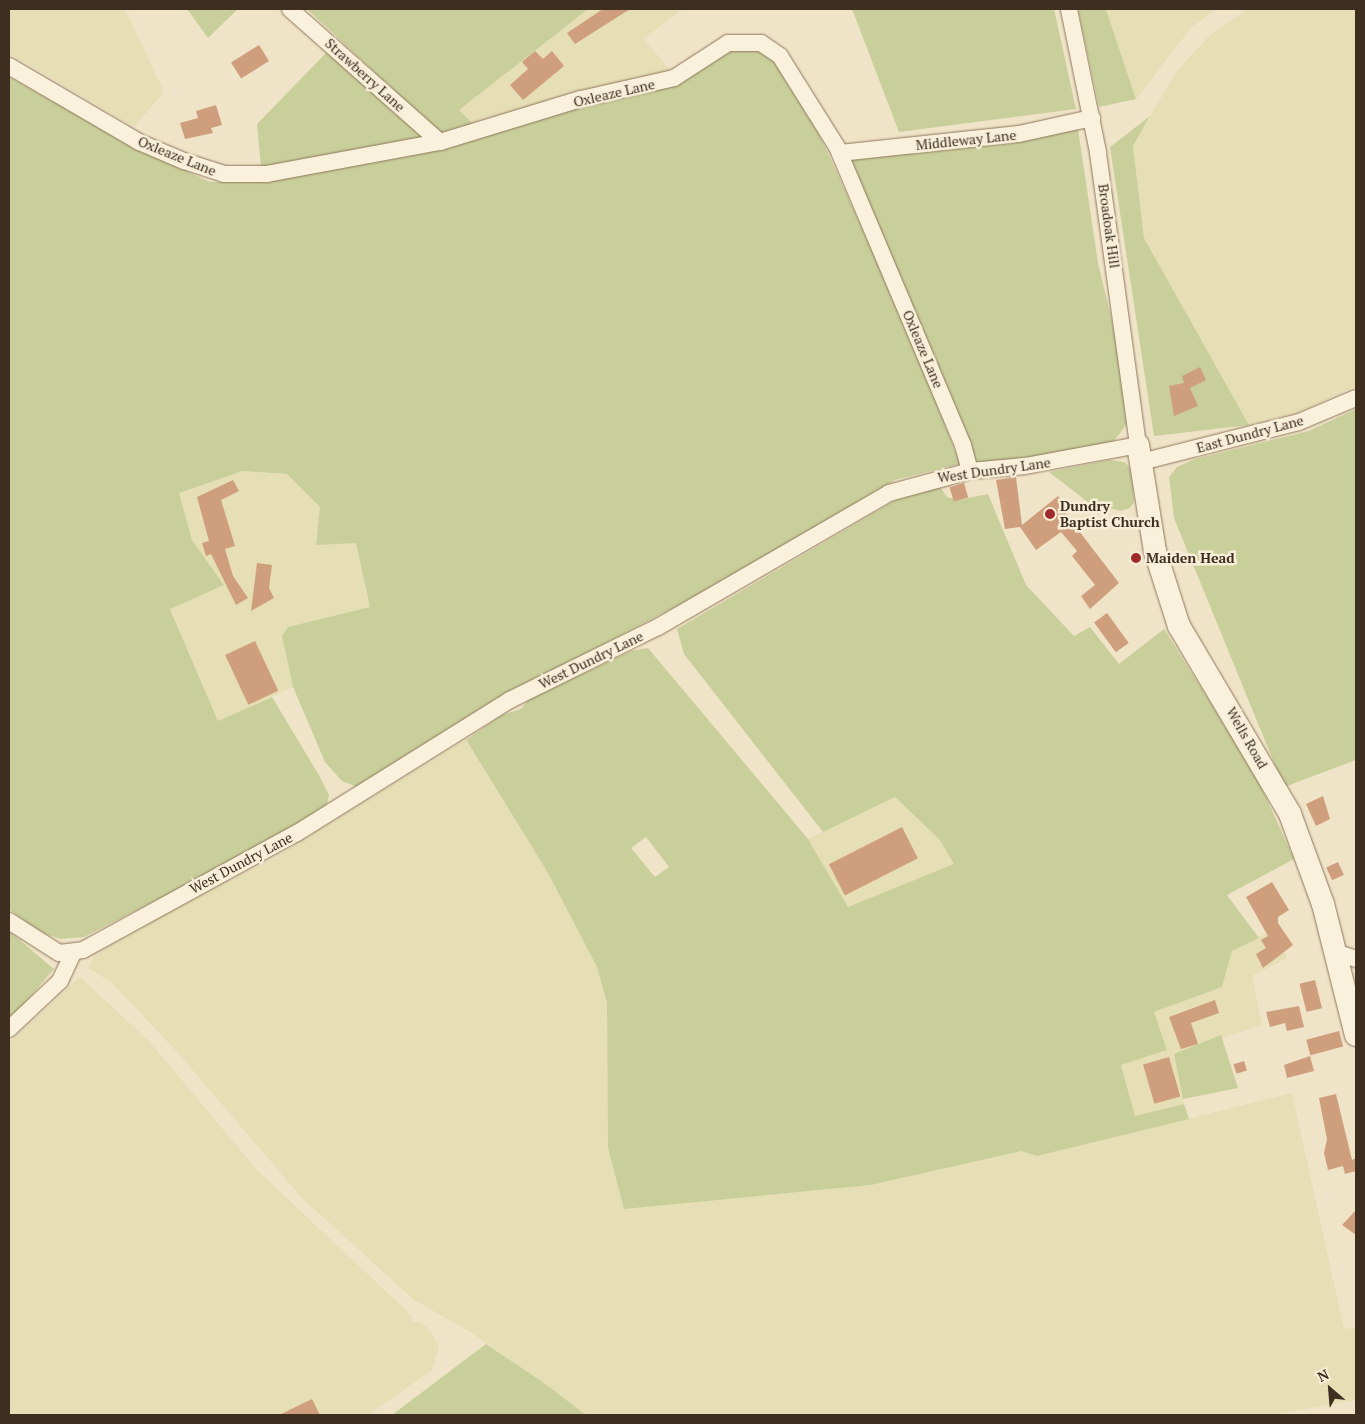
<!DOCTYPE html>
<html>
<head>
<meta charset="utf-8">
<style>
	body { margin:0 }
	#map { position:relative; width:1365px; height:1424px; overflow:hidden; background:#f0e4c8; font-family:"PT Serif",serif }
	div>[style] { position:absolute }
	.farmland>* { inset:0; background:#e6deb5 }
	.green>* { inset:0; background:#c9cf9b }
	.building>* { inset:0; background:#cf9f7d; transform-origin:0 0 }
	.roads { filter:drop-shadow(0 0 1px #8d765c) drop-shadow(0 0 1px #8d765c) }
	.street>* { height:16px; margin:-8px; padding:0 8px; transform-origin:8px; border-radius:8px; background:#faf1dc }
	.secondary>* { height:22px; margin:-11px; padding:0 11px; transform-origin:11px; border-radius:11px; background:#faf1dc }
	.dots>* { width:14px; height:14px; translate:-50% -50%; box-sizing:border-box; border:2px solid #f7eed8; border-radius:50% }
	span { translate:-50% -50%; white-space:nowrap; text-align:center; line-height:1.15; -webkit-text-stroke:5px #f7eed8; paint-order:stroke }
	.street-label { font-size:14px; color:#3d2e20 }
	.poi-label { font-size:14px; color:#3d2e20; font-weight:700 }
	.left { translate:0 -50%; text-align:left }
	.frame { position:absolute; inset:0; border:10px solid #3d2e20; pointer-events:none }
	.north { position:absolute; left:1305px; top:1364px; width:50px; height:50px; -webkit-text-stroke:4px #f7eed8; paint-order:stroke; rotate:333deg; font-size:14px; font-weight:700; line-height:20px; text-align:center; color:#3d2e20 }
	.north::after { content:''; display:block; margin:auto; width:18px; height:22px; background:#3d2e20; clip-path:polygon(50% 0,100% 100%,50% 72%,0 100%) }
</style>
</head>
<body>
<div id="map">
	<div class="farmland">
		<i style="clip-path:polygon(9px 9px,125px 9px,164px 92px,134px 127px,9px 53px)"></i>
		<i style="clip-path:polygon(588px 9px,682px 9px,644px 39px,672px 72px,475px 126px,458px 110px)"></i>
		<i style="clip-path:polygon(1106px 9px,1216px 9px,1191px 28px,1136px 99px)"></i>
		<i style="clip-path:polygon(1248px 9px,1356px 9px,1356px 386px,1299px 412px,1249px 425px,1144px 238px,1133px 146px,1176px 72px,1209px 36px)"></i>
		<i style="clip-path:polygon(243px 471px,287px 474px,356px 543px,370px 607px,288px 627px,282px 636px,293px 687px,218px 721px,170px 608px,224px 585px,192px 540px,179px 493px)"></i>
		<i style="clip-path:polygon(465px 740px,548px 873px,597px 967px,607px 1003px,608px 1148px,624px 1208px,871px 1185px,1021px 1151px,1037px 1156px,1292px 1093px,1344px 1329px,1356px 1327px,1356px 1400px,1271px 1415px,586px 1415px,472px 1333px,414px 1300px,302px 1198px,178px 1053px,112px 983px,88px 968px,93px 958px,142px 921px,267px 862px)"></i>
		<i style="clip-path:polygon(895px 797px,940px 840px,955px 864px,848px 907px,808px 839px)"></i>
		<i style="clip-path:polygon(1273px 930px,1287px 958px,1252px 976px,1262px 1025px,1174px 1054px,1184px 1104px,1135px 1116px,1121px 1064px,1167px 1050px,1154px 1012px,1222px 987px,1232px 951px)"></i>
		<i style="clip-path:polygon(80px 977px,149px 1041px,257px 1170px,412px 1316px,412px 1322px,421px 1322px,431px 1332px,439px 1348px,432px 1370px,368px 1415px,9px 1415px,9px 1043px)"></i>
	</div>
	<div class="green">
		<i style="clip-path:polygon(187px 9px,238px 9px,208px 38px)"></i>
		<i style="clip-path:polygon(307px 9px,588px 9px,459px 110px,475px 126px,443px 136px)"></i>
		<i style="clip-path:polygon(852px 9px,1054px 9px,1076px 109px,899px 132px)"></i>
		<i style="clip-path:polygon(1078px 9px,1106px 9px,1136px 99px,1099px 107px)"></i>
		<i style="clip-path:polygon(745px 45px,777px 58px,823px 142px,911px 336px,960px 464px,895px 480px,727px 580px,501px 697px,357px 787px,342px 781px,325px 762px,293px 687px,282px 636px,288px 627px,370px 607px,356px 543px,316px 545px,320px 507px,287px 474px,243px 471px,179px 493px,192px 540px,224px 585px,170px 609px,218px 721px,272px 697px,320px 777px,329px 795px,327px 805px,258px 848px,84px 937px,61px 939px,39px 932px,9px 909px,9px 77px,139px 149px,210px 182px,252px 182px,581px 107px)"></i>
		<i style="clip-path:polygon(327px 52px,429px 139px,261px 168px,257px 124px)"></i>
		<i style="clip-path:polygon(1150px 116px,1133px 146px,1144px 238px,1249px 425px,1154px 436px,1110px 147px)"></i>
		<i style="clip-path:polygon(1078px 129px,1098px 263px,1124px 371px,1127px 424px,1113px 442px,1081px 453px,981px 464px,973px 458px,849px 160px)"></i>
		<i style="clip-path:polygon(1356px 409px,1356px 760px,1284px 787px,1174px 518px,1169px 477px,1177px 467px,1195px 459px,1309px 431px)"></i>
		<i style="clip-path:polygon(1110px 460px,1125px 462px,1132px 471px,1134px 502px,1130px 508px,1121px 511px,1089px 503px,1049px 472px)"></i>
		<i style="clip-path:polygon(evenodd,938px 484px,947px 497px,958px 500px,988px 494px,1026px 585px,1074px 636px,1090px 627px,1119px 664px,1164px 629px,1254px 771px,1294px 859px,1227px 895px,1259px 938px,1232px 951px,1222px 987px,1154px 1012px,1167px 1050px,1121px 1065px,1135px 1116px,1184px 1104px,1189px 1119px,1037px 1156px,1021px 1151px,871px 1185px,624px 1209px,608px 1148px,607px 1003px,597px 967px,548px 873px,466px 740px,502px 715px,521px 709px,529px 699px,631px 651px,648px 648px,808px 839px,848px 907px,954px 864px,940px 840px,895px 797px,823px 832px,684px 654px,677px 629px,901px 497px,938px 484px,646px 837px,669px 867px,655px 877px,631px 848px,646px 837px)"></i>
		<i style="clip-path:polygon(9px 931px,54px 969px,9px 1021px)"></i>
		<i style="clip-path:polygon(1221px 1035px,1238px 1088px,1183px 1099px,1174px 1054px)"></i>
		<i style="clip-path:polygon(486px 1344px,544px 1383px,586px 1415px,392px 1415px)"></i>
	</div>
	<div class="building">
		<i style="clip-path:polygon(603px 9px,630px 9px,575px 44px,567px 33px)"></i>
		<i style="left:259px;top:45px;width:19px;height:33px;rotate:58deg"></i>
		<i style="clip-path:polygon(535px 51px,543px 59px,552px 51px,564px 66px,523px 100px,510px 85px,528px 69px,522px 62px)"></i>
		<i style="clip-path:polygon(216px 105px,222px 125px,211px 128px,213px 133px,185px 139px,180px 123px,198px 118px,196px 111px)"></i>
		<i style="clip-path:polygon(1200px 367px,1206px 380px,1190px 388px,1198px 406px,1174px 416px,1169px 386px,1184px 383px,1182px 376px)"></i>
		<i style="clip-path:polygon(1016px 477px,1022px 525px,1058px 496px,1070px 510px,1066px 514px,1119px 583px,1090px 609px,1081px 596px,1095px 585px,1072px 556px,1077px 551px,1061px 532px,1036px 550px,1020px 527px,1005px 529px,996px 480px)"></i>
		<i style="clip-path:polygon(233px 480px,239px 491px,221px 500px,235px 546px,225px 549px,233px 576px,248px 598px,236px 605px,211px 554px,206px 556px,202px 543px,209px 541px,197px 497px)"></i>
		<i style="left:964px;top:483px;width:15px;height:15px;rotate:74deg"></i>
		<i style="clip-path:polygon(257px 563px,272px 565px,269px 588px,274px 598px,251px 611px)"></i>
		<i style="left:1107px;top:613px;width:37px;height:16px;rotate:54deg"></i>
		<i style="left:255px;top:641px;width:55px;height:33px;rotate:65deg"></i>
		<i style="clip-path:polygon(1323px 796px,1330px 819px,1316px 826px,1306px 804px)"></i>
		<i style="left:902px;top:827px;width:35px;height:82px;rotate:63deg"></i>
		<i style="left:1338px;top:862px;width:14px;height:13px;rotate:65deg"></i>
		<i style="clip-path:polygon(1272px 882px,1289px 910px,1278px 917px,1278px 923px,1293px 945px,1263px 968px,1256px 954px,1266px 948px,1261px 940px,1268px 936px,1246px 897px)"></i>
		<i style="left:1315px;top:980px;width:29px;height:16px;rotate:76deg"></i>
		<i style="clip-path:polygon(1215px 1000px,1219px 1013px,1191px 1023px,1198px 1044px,1181px 1049px,1169px 1017px)"></i>
		<i style="clip-path:polygon(1299px 1006px,1304px 1027px,1287px 1031px,1285px 1023px,1270px 1027px,1266px 1012px)"></i>
		<i style="left:1339px;top:1031px;width:16px;height:34px;rotate:75deg"></i>
		<i style="clip-path:polygon(1310px 1056px,1314px 1071px,1287px 1078px,1284px 1065px)"></i>
		<i style="left:1169px;top:1057px;width:41px;height:27px;rotate:74deg"></i>
		<i style="left:1244px;top:1061px;width:10px;height:11px;rotate:73deg"></i>
		<i style="clip-path:polygon(1336px 1094px,1352px 1160px,1356px 1158px,1356px 1171px,1345px 1174px,1343px 1166px,1328px 1170px,1324px 1153px,1327px 1139px,1319px 1098px)"></i>
		<i style="clip-path:polygon(1356px 1210px,1356px 1235px,1342px 1225px)"></i>
		<i style="clip-path:polygon(312px 1399px,320px 1415px,279px 1415px)"></i>
	</div>
	<div class="roads">
		<div class="street">
			<i style="left:290px;top:9px;width:200px;rotate:41.6deg"></i>
			<i style="left:9px;top:66px;width:151px;rotate:30.3deg"></i>
			<i style="left:139px;top:142px;width:49px;rotate:22.9deg"></i>
			<i style="left:184px;top:161px;width:42px;rotate:18deg"></i>
			<i style="left:224px;top:174px;width:43px"></i>
			<i style="left:267px;top:174px;width:176px;rotate:-10.5deg"></i>
			<i style="left:440px;top:142px;width:147px;rotate:-17deg"></i>
			<i style="left:581px;top:99px;width:95px;rotate:-12.7deg"></i>
			<i style="left:674px;top:78px;width:64px;rotate:-32.9deg"></i>
			<i style="left:728px;top:43px;width:33px"></i>
			<i style="left:761px;top:43px;width:23px;rotate:34deg"></i>
			<i style="left:780px;top:56px;width:107px;rotate:57.9deg"></i>
			<i style="left:837px;top:147px;width:324px;rotate:67.1deg"></i>
			<i style="left:963px;top:445px;width:27px;rotate:75deg"></i>
			<i style="left:840px;top:153px;width:180px;rotate:-6.1deg"></i>
			<i style="left:1019px;top:134px;width:75px;rotate:-12.4deg"></i>
			<i style="left:1141px;top:462px;width:163px;rotate:-14.2deg"></i>
			<i style="left:1299px;top:422px;width:62px;rotate:-22.8deg"></i>
			<i style="left:9px;top:921px;width:59px;rotate:32.6deg"></i>
			<i style="left:59px;top:953px;width:24px;rotate:-7deg"></i>
			<i style="left:83px;top:950px;width:244px;rotate:-28.7deg"></i>
			<i style="left:297px;top:833px;width:251px;rotate:-32deg"></i>
			<i style="left:510px;top:700px;width:165px;rotate:-26.3deg"></i>
			<i style="left:658px;top:627px;width:267px;rotate:-30.1deg"></i>
			<i style="left:889px;top:493px;width:84px;rotate:-15.2deg"></i>
			<i style="left:970px;top:471px;width:55px;rotate:-5.2deg"></i>
			<i style="left:1025px;top:466px;width:115px;rotate:-10.5deg"></i>
			<i style="left:1138px;top:445px;width:296px;rotate:-97.8deg"></i>
			<i style="left:1098px;top:152px;width:146px;rotate:-101.5deg"></i>
			<i style="left:1338px;top:953px;width:19px;rotate:18deg"></i>
			<i style="left:9px;top:1029px;width:70px;rotate:-43.3deg"></i>
			<i style="left:60px;top:981px;width:31px;rotate:-65deg"></i>
		</div>
		<div class="secondary">
			<i style="left:1138px;top:445px;width:107px;rotate:80.9deg"></i>
			<i style="left:1155px;top:551px;width:79px;rotate:72.3deg"></i>
			<i style="left:1179px;top:626px;width:218px;rotate:59.4deg"></i>
			<i style="left:1290px;top:814px;width:96px;rotate:69.9deg"></i>
			<i style="left:1323px;top:904px;width:135px;rotate:75.9deg"></i>
		</div>
	</div>
	<div class="dots">
		<i style="left:1050px;top:514px;background:#9e2a2b"></i>
		<i style="left:1136px;top:558px;background:#9e2a2b"></i>
	</div>
	<div class="street-label">
		<span style="left:365px;top:75px;rotate:42deg">Strawberry Lane</span>
		<span style="left:614px;top:93px;rotate:-13deg">Oxleaze Lane</span>
		<span style="left:966px;top:140px;rotate:-6deg">Middleway Lane</span>
		<span style="left:177px;top:156px;rotate:22deg">Oxleaze Lane</span>
		<span style="left:1109px;top:226px;rotate:82deg">Broadoak Hill</span>
		<span style="left:923px;top:349px;rotate:67deg">Oxleaze Lane</span>
		<span style="left:1250px;top:434px;rotate:-15deg">East Dundry Lane</span>
		<span style="left:994px;top:470px;rotate:-8deg">West Dundry Lane</span>
		<span style="left:591px;top:660px;rotate:-26deg">West Dundry Lane</span>
		<span style="left:1247px;top:738px;rotate:60deg">Wells Road</span>
		<span style="left:241px;top:863px;rotate:-28deg">West Dundry Lane</span>
	</div>
	<div class="poi-label">
		<span class="left" style="left:1060px;top:514px">Dundry<br>Baptist Church</span>
		<span class="left" style="left:1146px;top:558px">Maiden Head</span>
	</div>
	<div class="frame"></div>
	<div class="north">N</div>
</div>
</body>
</html>
